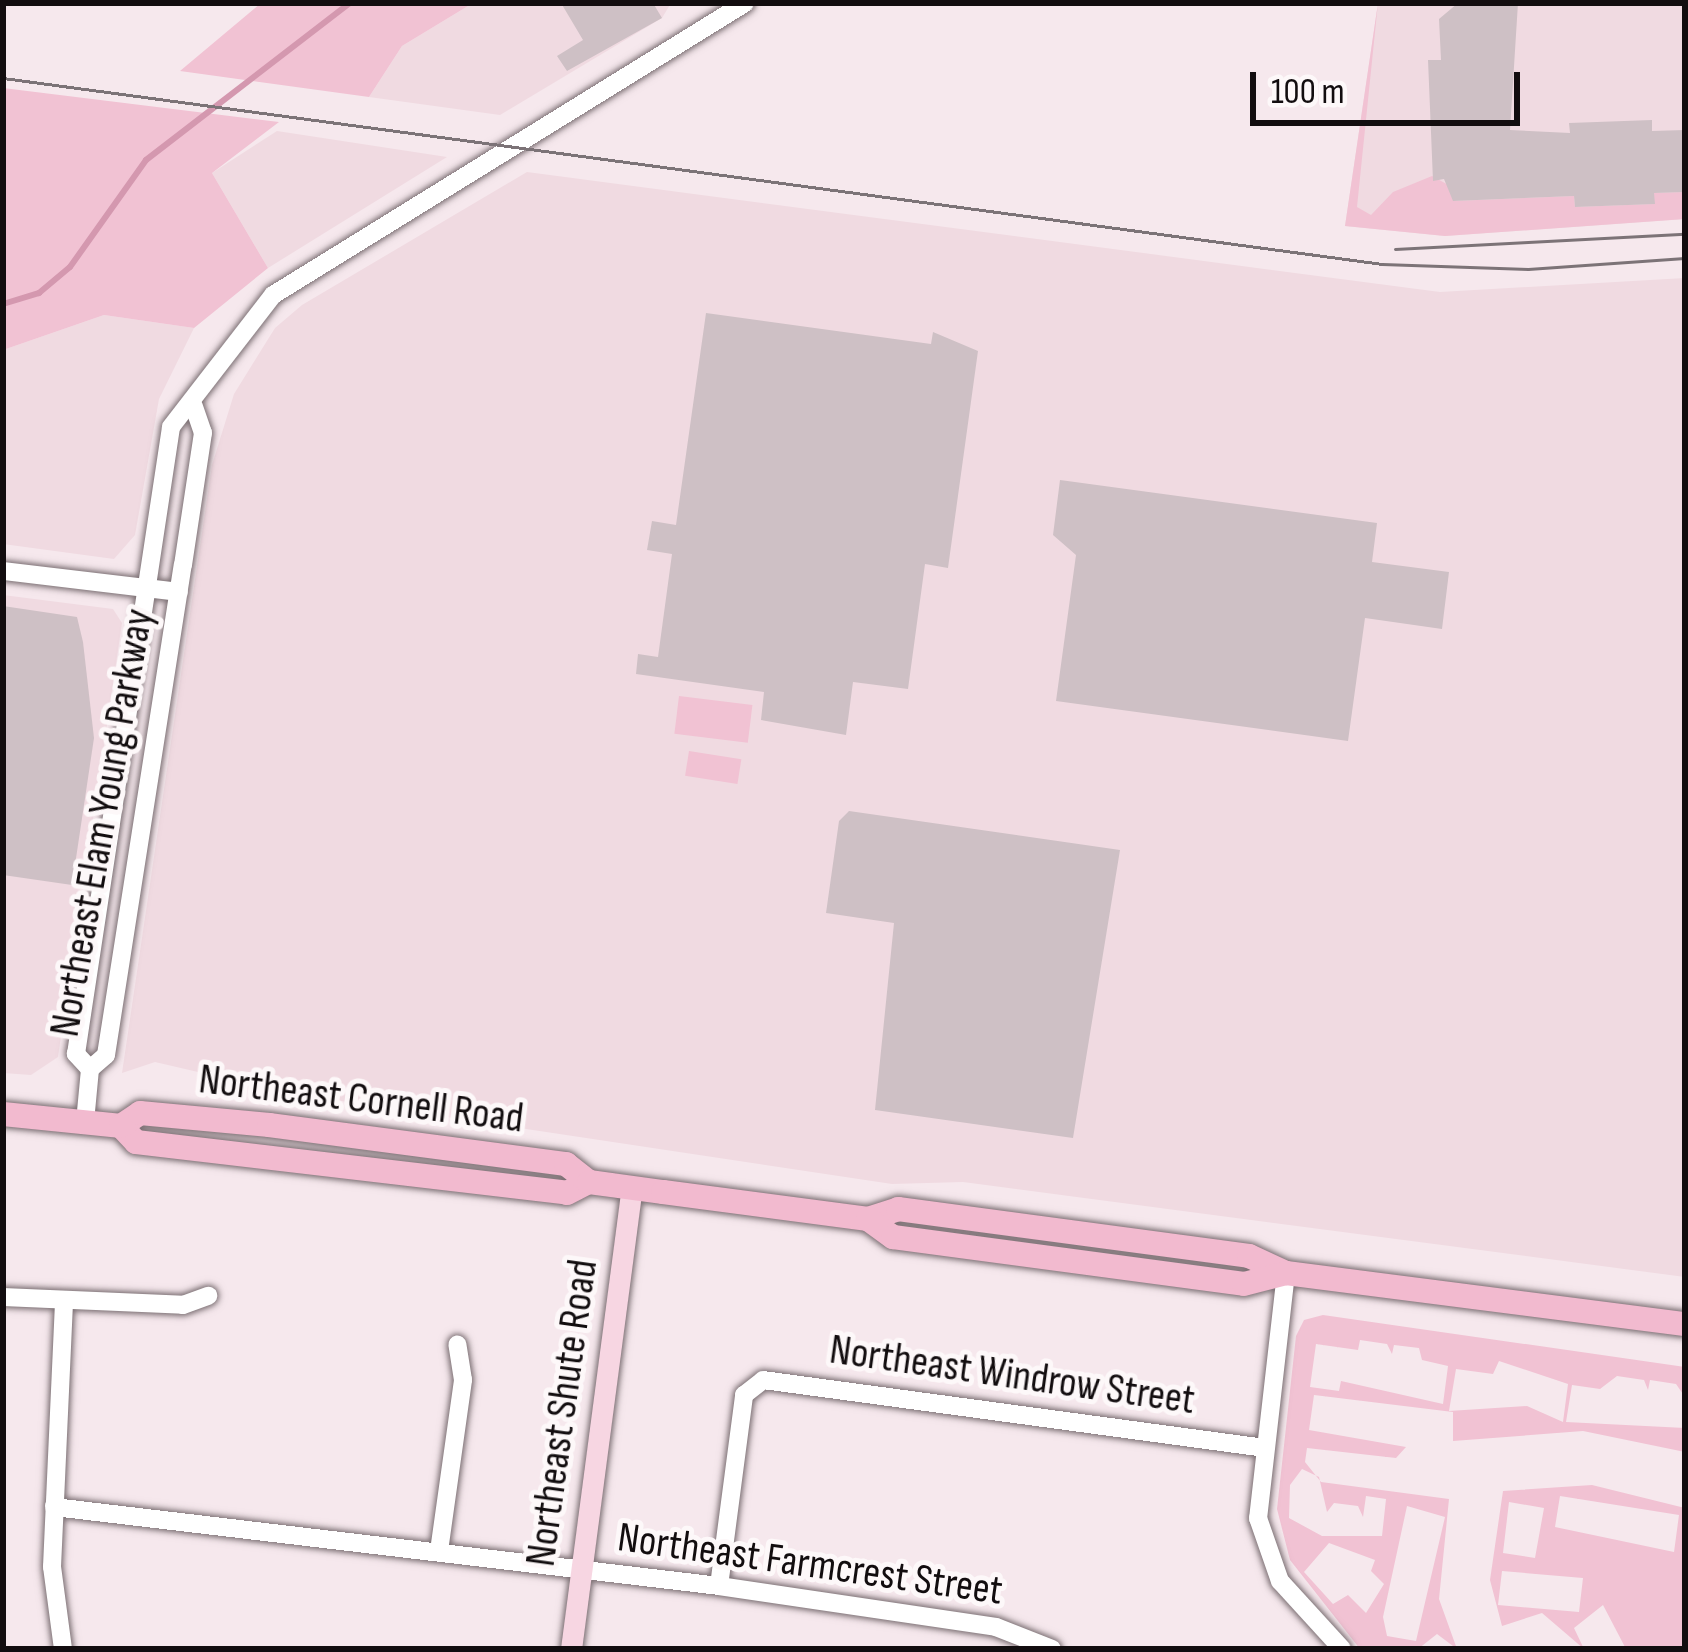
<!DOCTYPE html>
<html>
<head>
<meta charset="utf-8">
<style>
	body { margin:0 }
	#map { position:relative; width:1688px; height:1652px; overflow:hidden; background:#f6e8ed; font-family:"Sofia Sans Condensed",sans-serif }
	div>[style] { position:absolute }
	.built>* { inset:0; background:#f0dae1 }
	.green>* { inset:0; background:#f1c2d3; transform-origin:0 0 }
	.stream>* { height:6px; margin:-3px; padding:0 3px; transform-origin:3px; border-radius:3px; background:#d498af }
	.building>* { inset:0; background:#cec0c5 }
	.roads { filter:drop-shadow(0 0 3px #7b6f73) drop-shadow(0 0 3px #7b6f73) }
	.minor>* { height:18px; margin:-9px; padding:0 9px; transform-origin:9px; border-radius:9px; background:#fff }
	.major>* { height:21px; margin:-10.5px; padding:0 10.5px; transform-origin:10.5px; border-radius:10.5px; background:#f7d6e2 }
	.highway>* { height:24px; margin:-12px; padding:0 12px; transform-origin:12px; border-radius:12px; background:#f2bacf }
	.tram>* { height:3px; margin:-1.5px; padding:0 1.5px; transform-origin:1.5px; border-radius:1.5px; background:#7c7377 }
	span { translate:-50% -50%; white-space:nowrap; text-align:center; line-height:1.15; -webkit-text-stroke:10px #fdf8f9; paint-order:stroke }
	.street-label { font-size:42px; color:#120d0f }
	.frame { position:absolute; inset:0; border:6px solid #120d0f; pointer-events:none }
	.scale { position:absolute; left:1250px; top:72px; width:270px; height:54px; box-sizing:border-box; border:6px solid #120d0f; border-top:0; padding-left:15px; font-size:36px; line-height:42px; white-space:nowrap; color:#120d0f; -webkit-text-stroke:9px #fdf8f9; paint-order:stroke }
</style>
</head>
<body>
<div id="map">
	<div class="built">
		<i style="clip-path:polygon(473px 3px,671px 3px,662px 18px,500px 115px,369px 97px,402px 46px)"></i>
		<i style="clip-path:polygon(1378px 3px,1685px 3px,1685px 219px,1445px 236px,1345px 226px)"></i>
		<i style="clip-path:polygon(277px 131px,447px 157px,268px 268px,212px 173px)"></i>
		<i style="clip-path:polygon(527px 172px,1440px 292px,1685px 278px,1685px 1277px,963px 1182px,892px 1184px,288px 1093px,155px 1062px,122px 1073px,212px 465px,234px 394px,275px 328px,302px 305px)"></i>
		<i style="clip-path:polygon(104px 315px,194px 328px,159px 399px,135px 535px,114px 559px,3px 544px,3px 350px)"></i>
		<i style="clip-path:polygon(3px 595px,113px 609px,122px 623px,58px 1057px,31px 1075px,3px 1073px)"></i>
	</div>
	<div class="green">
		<i style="clip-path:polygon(261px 3px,473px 3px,402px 46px,369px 97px,180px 71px)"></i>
		<i style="clip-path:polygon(1378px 3px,1357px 207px,1371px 215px,1393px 192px,1432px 176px,1452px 187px,1454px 201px,1574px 196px,1575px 207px,1654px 204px,1654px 193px,1685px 192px,1685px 219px,1445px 236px,1345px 226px)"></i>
		<i style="clip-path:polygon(3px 88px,279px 122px,212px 173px,268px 268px,194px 328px,104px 315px,3px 350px)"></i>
		<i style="left:679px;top:696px;width:74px;height:38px;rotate:7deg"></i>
		<i style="left:689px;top:751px;width:53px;height:25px;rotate:9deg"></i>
		<i style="clip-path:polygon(evenodd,1323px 1315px,1685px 1367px,1685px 1397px,1676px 1384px,1650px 1380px,1648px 1390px,1644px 1380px,1617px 1376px,1600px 1389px,1572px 1385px,1566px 1422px,1685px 1428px,1685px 1452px,1583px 1431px,1453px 1441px,1453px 1412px,1314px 1395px,1309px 1430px,1406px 1447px,1396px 1458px,1307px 1448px,1305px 1462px,1321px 1482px,1449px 1499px,1439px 1599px,1457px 1649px,1437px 1634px,1418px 1649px,1360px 1649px,1290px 1560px,1277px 1509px,1296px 1336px,1304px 1320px,1323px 1315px,1360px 1340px,1387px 1344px,1392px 1354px,1394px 1345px,1419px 1348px,1422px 1360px,1448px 1366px,1443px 1404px,1341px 1381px,1339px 1391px,1310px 1387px,1316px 1344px,1358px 1350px,1360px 1340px,1323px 1315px,1499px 1361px,1568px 1384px,1563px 1422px,1527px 1406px,1449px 1411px,1456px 1369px,1493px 1374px,1499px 1361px,1323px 1315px,1302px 1469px,1319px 1477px,1327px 1512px,1334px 1503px,1358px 1506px,1363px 1517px,1366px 1496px,1386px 1499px,1382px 1536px,1322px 1536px,1289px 1518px,1290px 1485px,1302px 1469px,1323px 1315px,1407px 1506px,1445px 1517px,1416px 1641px,1387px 1636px,1383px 1617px,1407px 1506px,1323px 1315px,1329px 1543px,1375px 1560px,1371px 1571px,1384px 1584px,1366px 1613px,1348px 1595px,1333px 1604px,1304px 1572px,1329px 1543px)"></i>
		<i style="clip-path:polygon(evenodd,1592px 1485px,1685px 1508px,1685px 1649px,1626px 1649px,1603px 1605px,1574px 1628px,1584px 1649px,1542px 1613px,1502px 1626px,1490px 1580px,1503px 1491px,1592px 1485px,1560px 1496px,1679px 1515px,1674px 1552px,1555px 1527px,1560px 1496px,1592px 1485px,1509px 1502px,1544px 1508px,1535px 1558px,1503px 1553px,1509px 1502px,1592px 1485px,1502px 1571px,1583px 1578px,1579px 1612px,1498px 1605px,1502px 1571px)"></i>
	</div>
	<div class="stream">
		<i style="left:3px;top:304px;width:38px;rotate:-17deg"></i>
		<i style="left:39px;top:293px;width:40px;rotate:-40deg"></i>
		<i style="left:70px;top:267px;width:131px;rotate:-54.6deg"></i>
		<i style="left:146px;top:160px;width:257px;rotate:-37.6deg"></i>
	</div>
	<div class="building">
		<i style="clip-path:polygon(561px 3px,653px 3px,662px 18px,567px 71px,557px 56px,583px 40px)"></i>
		<i style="clip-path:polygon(1458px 3px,1518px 3px,1510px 130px,1570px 133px,1569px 123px,1652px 120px,1652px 131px,1685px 130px,1685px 192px,1654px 193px,1655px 204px,1575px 207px,1574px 196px,1453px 201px,1444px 179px,1433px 181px,1428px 60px,1441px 60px,1439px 19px)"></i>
		<i style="clip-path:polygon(706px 313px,931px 344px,933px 332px,978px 351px,948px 568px,925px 564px,908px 689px,853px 682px,846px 735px,761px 720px,764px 692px,636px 674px,638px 654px,658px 657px,672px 554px,647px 550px,652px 521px,676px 525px)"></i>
		<i style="clip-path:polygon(1060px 480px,1377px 523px,1372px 562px,1449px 572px,1442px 629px,1365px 618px,1348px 741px,1056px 701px,1076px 555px,1053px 535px)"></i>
		<i style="clip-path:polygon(3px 606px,77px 617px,83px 642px,94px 738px,72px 885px,3px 875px)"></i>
		<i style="clip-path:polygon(849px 811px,1120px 850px,1073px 1138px,875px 1110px,894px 923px,826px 913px,839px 821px)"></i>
	</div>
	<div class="roads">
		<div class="minor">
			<i style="left:3px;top:571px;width:177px;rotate:6.8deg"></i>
			<i style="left:90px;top:1069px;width:21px;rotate:-133deg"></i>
			<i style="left:76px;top:1054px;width:634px;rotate:-81.38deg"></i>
			<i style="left:171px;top:427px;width:167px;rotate:-52.3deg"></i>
			<i style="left:273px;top:295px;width:555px;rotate:-31.74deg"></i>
			<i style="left:90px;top:1069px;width:21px;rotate:-41deg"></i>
			<i style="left:106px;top:1055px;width:496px;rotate:-81.1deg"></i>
			<i style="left:183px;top:565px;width:134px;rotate:-81.4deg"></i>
			<i style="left:203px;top:433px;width:28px;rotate:-109deg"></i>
			<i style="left:85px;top:1122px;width:53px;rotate:-84.6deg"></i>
			<i style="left:1286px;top:1273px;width:247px;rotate:96.5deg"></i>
			<i style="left:1258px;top:1518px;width:67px;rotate:70.8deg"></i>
			<i style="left:1280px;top:1581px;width:92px;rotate:47.6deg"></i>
			<i style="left:3px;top:1297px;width:180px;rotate:2.5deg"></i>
			<i style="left:183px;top:1305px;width:27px;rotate:-20deg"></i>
			<i style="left:54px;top:1507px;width:670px;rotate:6.77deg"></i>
			<i style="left:719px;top:1586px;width:280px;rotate:8.4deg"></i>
			<i style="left:996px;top:1627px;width:60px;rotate:21.4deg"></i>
			<i style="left:439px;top:1551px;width:173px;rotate:-82deg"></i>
			<i style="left:463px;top:1380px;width:36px;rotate:-99deg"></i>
			<i style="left:719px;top:1586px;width:193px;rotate:-82.5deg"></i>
			<i style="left:744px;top:1395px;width:24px;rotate:-38deg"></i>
			<i style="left:763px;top:1380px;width:507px;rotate:7.71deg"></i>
			<i style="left:63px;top:1649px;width:83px;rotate:-97.6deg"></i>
			<i style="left:52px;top:1567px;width:266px;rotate:-87.4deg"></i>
		</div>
		<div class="major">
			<i style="left:571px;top:1649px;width:466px;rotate:-82.5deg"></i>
		</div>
		<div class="highway">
			<i style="left:3px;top:1114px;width:119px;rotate:5.8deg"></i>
			<i style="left:121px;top:1126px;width:22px;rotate:47deg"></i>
			<i style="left:136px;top:1142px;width:434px;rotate:6.7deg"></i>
			<i style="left:567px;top:1193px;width:25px;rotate:-27deg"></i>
			<i style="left:121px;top:1126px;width:23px;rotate:-34deg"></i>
			<i style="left:140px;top:1113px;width:130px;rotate:5.3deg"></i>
			<i style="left:269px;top:1125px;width:300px;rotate:7.5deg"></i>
			<i style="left:566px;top:1164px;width:29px;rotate:38deg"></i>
			<i style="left:589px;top:1182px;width:75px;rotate:7.7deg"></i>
			<i style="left:663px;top:1192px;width:207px;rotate:7.5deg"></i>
			<i style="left:868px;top:1219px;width:32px;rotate:-18deg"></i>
			<i style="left:898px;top:1209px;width:354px;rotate:7.6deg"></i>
			<i style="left:1249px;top:1256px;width:41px;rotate:24.7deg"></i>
			<i style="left:1286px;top:1273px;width:402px;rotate:7.3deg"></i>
			<i style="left:868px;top:1219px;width:31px;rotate:36deg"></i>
			<i style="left:893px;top:1237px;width:354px;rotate:7.6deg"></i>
			<i style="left:1244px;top:1284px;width:43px;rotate:-14.7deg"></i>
		</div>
	</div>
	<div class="tram">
		<i style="left:3px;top:78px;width:1391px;rotate:7.68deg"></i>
		<i style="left:1382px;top:264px;width:146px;rotate:2deg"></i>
		<i style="left:1528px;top:269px;width:157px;rotate:-4deg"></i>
		<i style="left:1395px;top:249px;width:290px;rotate:-3deg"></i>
	</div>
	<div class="street-label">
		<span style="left:103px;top:823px;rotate:-80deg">Northeast Elam Young Parkway</span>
		<span style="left:361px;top:1100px;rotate:7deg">Northeast Cornell Road</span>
		<span style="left:1012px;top:1376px;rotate:8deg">Northeast Windrow Street</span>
		<span style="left:563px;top:1413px;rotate:-82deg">Northeast Shute Road</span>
		<span style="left:810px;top:1565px;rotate:8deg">Northeast Farmcrest Street</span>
	</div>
	<div class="frame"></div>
	<div class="scale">100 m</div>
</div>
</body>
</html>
